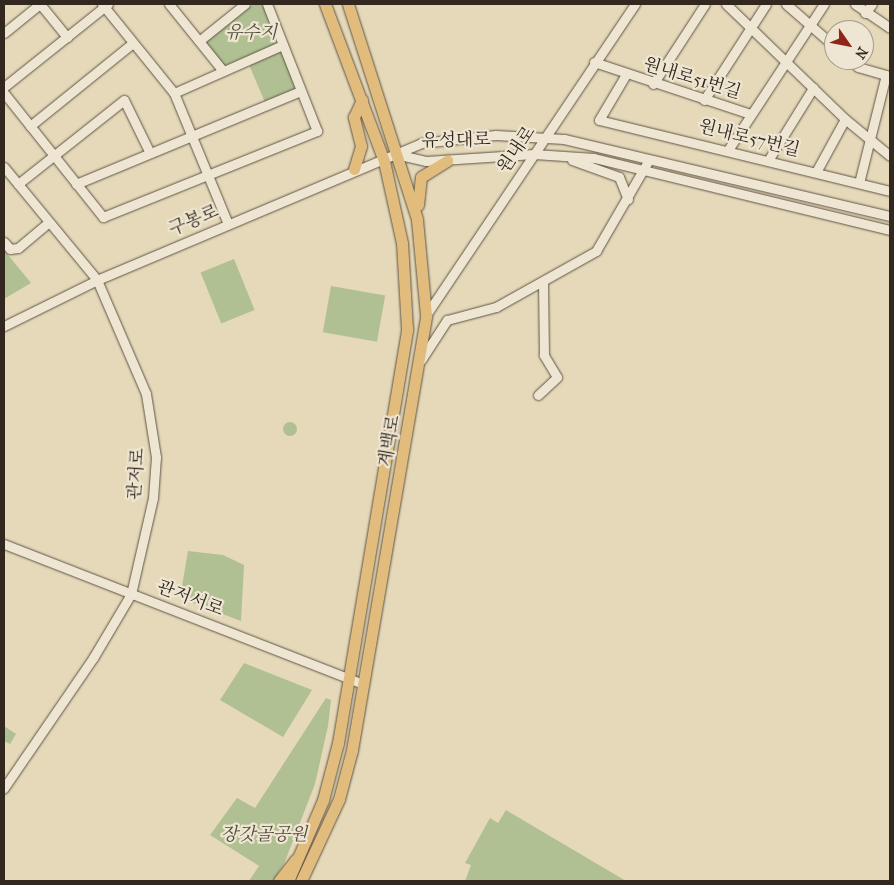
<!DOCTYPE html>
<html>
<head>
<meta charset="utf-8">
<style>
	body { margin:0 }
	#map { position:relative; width:894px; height:885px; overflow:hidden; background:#e5d9b9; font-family:"IM FELL French Canon","Noto Serif KR",serif }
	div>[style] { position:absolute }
	.green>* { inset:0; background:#b0c092; transform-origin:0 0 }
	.round { border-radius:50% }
	.roads { filter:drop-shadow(0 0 1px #5f5446) drop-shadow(0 0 1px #5f5446) }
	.minor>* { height:9px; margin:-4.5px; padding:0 4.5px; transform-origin:4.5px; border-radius:4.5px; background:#eee6d2 }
	.major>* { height:11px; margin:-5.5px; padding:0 5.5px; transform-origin:5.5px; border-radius:5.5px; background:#e2bc7c }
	span { translate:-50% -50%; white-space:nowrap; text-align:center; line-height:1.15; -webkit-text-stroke:4.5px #eee6d2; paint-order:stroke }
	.park-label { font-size:18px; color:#524e3c; font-style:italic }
	.street-label { font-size:18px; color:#32281f }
	.frame { position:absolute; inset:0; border:5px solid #32281f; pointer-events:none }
	.north { position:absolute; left:824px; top:20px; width:50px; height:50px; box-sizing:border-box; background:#eee6d2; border:1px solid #a39a8a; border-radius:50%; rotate:123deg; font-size:14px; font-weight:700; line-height:20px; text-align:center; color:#32281f }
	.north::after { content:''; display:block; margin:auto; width:18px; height:22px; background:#8f2418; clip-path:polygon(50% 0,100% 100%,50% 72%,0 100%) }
</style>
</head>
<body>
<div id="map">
	<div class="green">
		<i style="clip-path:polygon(254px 4px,263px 4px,276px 46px,221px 67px,205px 42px)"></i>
		<i style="left:281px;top:48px;width:44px;height:36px;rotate:67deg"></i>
		<i style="clip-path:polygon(4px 250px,31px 283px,4px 299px)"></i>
		<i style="left:234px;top:259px;width:55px;height:36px;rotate:68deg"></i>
		<i style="left:331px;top:286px;width:55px;height:47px;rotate:10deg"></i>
		<i class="round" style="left:283px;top:422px;width:14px;height:14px"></i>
		<i style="clip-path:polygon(188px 551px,223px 555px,244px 565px,241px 621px,180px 598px)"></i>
		<i style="clip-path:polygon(244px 663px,312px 690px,283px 737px,220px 700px)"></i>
		<i style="clip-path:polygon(326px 698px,331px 700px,328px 726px,315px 784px,284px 864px,273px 881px,249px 881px,259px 866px,210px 835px,237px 798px,255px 808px)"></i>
		<i style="clip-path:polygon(4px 726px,16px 734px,10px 744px,4px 741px)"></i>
		<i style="clip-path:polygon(506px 810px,626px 881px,465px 881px,471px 865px,465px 863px,490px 818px,498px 823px)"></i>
	</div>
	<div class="roads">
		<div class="minor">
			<i style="left:40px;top:4px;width:43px;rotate:50.7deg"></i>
			<i style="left:102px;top:4px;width:114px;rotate:51deg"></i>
			<i style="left:174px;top:93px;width:142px;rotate:67.6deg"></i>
			<i style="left:169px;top:4px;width:86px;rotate:51.1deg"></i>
			<i style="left:726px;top:4px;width:165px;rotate:44deg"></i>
			<i style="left:845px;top:119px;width:58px;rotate:39.4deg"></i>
			<i style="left:786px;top:4px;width:64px;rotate:41.2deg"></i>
			<i style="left:855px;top:4px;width:42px;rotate:34.4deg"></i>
			<i style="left:865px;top:13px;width:11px;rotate:-52deg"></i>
			<i style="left:4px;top:33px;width:46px;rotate:-38.9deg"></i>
			<i style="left:199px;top:41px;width:59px;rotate:-38.8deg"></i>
			<i style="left:850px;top:60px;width:11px;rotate:41deg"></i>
			<i style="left:858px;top:67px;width:33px;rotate:16deg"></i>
			<i style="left:594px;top:62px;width:164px;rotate:18.4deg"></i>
			<i style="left:625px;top:76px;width:51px;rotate:120.6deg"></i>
			<i style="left:599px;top:120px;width:300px;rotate:13.7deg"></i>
			<i style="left:653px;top:84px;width:95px;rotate:-57deg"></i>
			<i style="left:4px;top:87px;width:133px;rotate:-38.6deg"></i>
			<i style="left:4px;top:93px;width:159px;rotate:51.4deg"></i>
			<i style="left:103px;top:217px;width:231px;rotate:-21.9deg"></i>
			<i style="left:317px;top:131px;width:136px;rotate:-111.5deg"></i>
			<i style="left:174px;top:93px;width:119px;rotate:-23.8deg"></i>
			<i style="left:704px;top:100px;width:114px;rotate:-57.1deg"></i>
			<i style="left:30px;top:126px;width:132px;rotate:-38.9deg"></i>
			<i style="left:728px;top:150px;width:175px;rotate:-56.7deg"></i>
			<i style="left:400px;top:155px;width:27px;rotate:13deg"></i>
			<i style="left:426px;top:161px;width:108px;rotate:-3.7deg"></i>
			<i style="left:534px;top:154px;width:60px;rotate:3.8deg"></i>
			<i style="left:594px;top:158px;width:305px;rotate:13.7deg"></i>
			<i style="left:769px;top:159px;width:84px;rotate:-58.2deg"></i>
			<i style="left:572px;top:160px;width:50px;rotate:19.9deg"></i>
			<i style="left:619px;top:177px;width:24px;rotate:68deg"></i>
			<i style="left:4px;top:167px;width:146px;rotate:50.5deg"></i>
			<i style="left:97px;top:280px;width:124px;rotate:66.7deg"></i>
			<i style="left:146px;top:394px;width:64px;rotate:81deg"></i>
			<i style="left:156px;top:457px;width:41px;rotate:94.2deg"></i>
			<i style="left:153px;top:498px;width:98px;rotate:102.9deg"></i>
			<i style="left:131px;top:594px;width:74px;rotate:120.7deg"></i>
			<i style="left:93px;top:658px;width:158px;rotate:124.4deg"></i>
			<i style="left:816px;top:172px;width:60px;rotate:-61.3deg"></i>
			<i style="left:859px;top:183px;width:111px;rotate:-76deg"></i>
			<i style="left:18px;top:184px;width:135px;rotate:-38.4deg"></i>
			<i style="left:124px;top:100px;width:59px;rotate:63.9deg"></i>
			<i style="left:76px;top:184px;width:243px;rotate:-22.5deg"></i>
			<i style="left:4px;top:242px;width:9px;rotate:49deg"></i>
			<i style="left:10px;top:249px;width:8px;rotate:-7deg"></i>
			<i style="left:18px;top:248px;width:40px;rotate:-40deg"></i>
			<i style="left:426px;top:315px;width:375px;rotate:-56.1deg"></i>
			<i style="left:4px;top:326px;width:104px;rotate:-26.3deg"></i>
			<i style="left:97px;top:280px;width:352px;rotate:-22.9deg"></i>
			<i style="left:421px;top:143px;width:75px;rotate:-6.1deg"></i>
			<i style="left:496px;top:135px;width:68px;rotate:3.4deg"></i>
			<i style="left:564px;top:139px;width:335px;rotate:13.3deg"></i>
			<i style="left:421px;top:360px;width:48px;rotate:-57deg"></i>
			<i style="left:447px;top:320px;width:51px;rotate:-14.9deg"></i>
			<i style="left:496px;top:307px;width:115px;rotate:-29.2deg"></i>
			<i style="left:596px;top:251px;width:102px;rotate:-59.9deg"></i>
			<i style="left:538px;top:395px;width:26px;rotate:-43deg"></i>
			<i style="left:557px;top:377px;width:26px;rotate:-121deg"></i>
			<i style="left:544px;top:355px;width:73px;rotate:-90.8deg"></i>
			<i style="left:4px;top:544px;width:386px;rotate:21.3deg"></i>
		</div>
		<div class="major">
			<i style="left:354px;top:169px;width:24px;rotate:-73deg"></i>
			<i style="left:361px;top:146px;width:30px;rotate:-104deg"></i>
			<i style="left:354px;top:117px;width:19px;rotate:-65deg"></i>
			<i style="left:418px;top:205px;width:28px;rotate:-84deg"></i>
			<i style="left:421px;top:177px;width:31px;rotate:-32deg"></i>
			<i style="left:279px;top:881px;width:28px;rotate:-52deg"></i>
			<i style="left:288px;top:881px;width:88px;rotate:-66.6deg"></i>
			<i style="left:323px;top:800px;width:59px;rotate:-75.3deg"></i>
			<i style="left:338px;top:743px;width:420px;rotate:-80.5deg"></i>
			<i style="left:407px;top:329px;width:86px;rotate:-93.3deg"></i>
			<i style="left:402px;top:243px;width:84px;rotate:-102.4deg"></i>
			<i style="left:384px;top:161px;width:168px;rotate:-110.6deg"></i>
			<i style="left:301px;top:881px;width:90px;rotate:-65.1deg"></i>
			<i style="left:339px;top:799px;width:51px;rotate:-75.1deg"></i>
			<i style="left:352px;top:750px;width:441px;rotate:-80.3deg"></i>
			<i style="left:426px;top:315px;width:96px;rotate:-95.4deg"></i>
			<i style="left:417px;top:219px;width:226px;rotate:-107.8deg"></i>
		</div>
	</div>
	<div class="park-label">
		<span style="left:251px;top:33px">유수지</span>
		<span style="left:264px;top:835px">장갓골공원</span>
	</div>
	<div class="street-label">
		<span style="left:692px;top:79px;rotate:17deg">원내로51번길</span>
		<span style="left:749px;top:139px;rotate:14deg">원내로57번길</span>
		<span style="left:456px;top:141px;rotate:-1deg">유성대로</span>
		<span style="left:517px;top:150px;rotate:-56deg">원내로</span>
		<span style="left:194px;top:221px;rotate:-23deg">구봉로</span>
		<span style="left:390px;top:441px;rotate:-80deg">계백로</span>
		<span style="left:137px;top:474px;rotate:-86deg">관저로</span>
		<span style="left:190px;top:599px;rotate:21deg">관저서로</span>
	</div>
	<div class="frame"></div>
	<div class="north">N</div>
</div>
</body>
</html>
